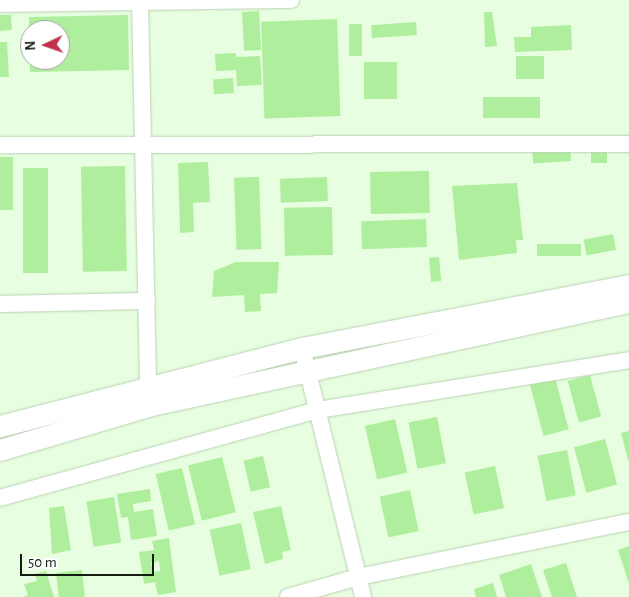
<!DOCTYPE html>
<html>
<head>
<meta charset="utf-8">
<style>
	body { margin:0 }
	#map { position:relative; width:629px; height:597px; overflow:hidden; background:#e7fee0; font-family:"Alegreya Sans",sans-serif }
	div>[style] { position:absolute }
	.building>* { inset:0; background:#afee9c; transform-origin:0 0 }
	.roads { filter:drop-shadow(0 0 1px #bad1b3) drop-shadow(0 0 1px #bad1b3) }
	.minor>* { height:16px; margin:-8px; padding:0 8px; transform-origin:8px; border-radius:8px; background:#fff }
	.tertiary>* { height:21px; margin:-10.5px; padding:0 10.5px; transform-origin:10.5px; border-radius:10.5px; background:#fff }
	span { translate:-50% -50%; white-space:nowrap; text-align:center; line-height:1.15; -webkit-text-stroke:4px #fff; paint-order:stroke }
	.north { position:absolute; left:20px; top:20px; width:50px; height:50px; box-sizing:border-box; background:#fff; border:1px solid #a1a4a0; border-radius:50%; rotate:267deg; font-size:14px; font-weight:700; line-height:20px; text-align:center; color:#141c11 }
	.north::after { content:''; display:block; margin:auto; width:18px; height:22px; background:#c1314a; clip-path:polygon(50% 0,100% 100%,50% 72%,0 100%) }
	.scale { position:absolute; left:20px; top:554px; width:134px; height:22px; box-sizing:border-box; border:2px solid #141c11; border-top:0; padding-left:6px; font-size:15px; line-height:18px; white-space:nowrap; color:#141c11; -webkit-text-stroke:4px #fff; paint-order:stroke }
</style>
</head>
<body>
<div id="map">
	<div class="building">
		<i style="left:259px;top:11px;width:39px;height:17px;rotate:87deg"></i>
		<i style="clip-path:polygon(484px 12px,492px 12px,497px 46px,485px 47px)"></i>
		<i style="clip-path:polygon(0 15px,11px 15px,12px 30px,0 31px)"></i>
		<i style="clip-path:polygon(128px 15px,129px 70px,30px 72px,30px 60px,60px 60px,60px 30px,29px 30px,29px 17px)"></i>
		<i style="left:337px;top:19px;width:97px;height:76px;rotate:88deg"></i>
		<i style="left:416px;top:22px;width:13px;height:45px;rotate:86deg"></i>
		<i style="left:349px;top:24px;width:13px;height:32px"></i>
		<i style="clip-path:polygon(571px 25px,572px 50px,515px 52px,514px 37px,531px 37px,531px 27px)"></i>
		<i style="clip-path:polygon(0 42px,7px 42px,9px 77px,0 77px)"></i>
		<i style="clip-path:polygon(236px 53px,236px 57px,260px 56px,262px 85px,237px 86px,236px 70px,216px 71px,215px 54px)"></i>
		<i style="left:516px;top:56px;width:28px;height:23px"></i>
		<i style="left:364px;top:62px;width:33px;height:37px"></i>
		<i style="left:233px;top:78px;width:15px;height:20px;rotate:86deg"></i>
		<i style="left:483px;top:97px;width:57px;height:21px"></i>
		<i style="left:570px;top:145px;width:16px;height:38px;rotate:86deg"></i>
		<i style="left:591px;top:147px;width:16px;height:16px"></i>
		<i style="left:0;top:157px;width:13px;height:53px"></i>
		<i style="clip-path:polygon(208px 162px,210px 202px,193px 203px,194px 232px,180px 233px,178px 163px)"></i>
		<i style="left:125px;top:166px;width:105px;height:44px;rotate:89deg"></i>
		<i style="left:23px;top:168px;width:25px;height:105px"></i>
		<i style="left:429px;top:171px;width:42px;height:59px;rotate:89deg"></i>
		<i style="left:259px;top:177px;width:72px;height:25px;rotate:88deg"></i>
		<i style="left:327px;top:177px;width:24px;height:47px;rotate:88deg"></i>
		<i style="clip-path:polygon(517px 183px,523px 240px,516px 240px,517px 253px,459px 260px,452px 186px)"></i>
		<i style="left:332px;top:207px;width:48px;height:48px;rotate:89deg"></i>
		<i style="left:426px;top:219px;width:28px;height:65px;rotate:88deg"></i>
		<i style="left:613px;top:234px;width:16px;height:30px;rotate:79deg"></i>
		<i style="left:581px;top:244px;width:12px;height:44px;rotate:90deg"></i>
		<i style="left:439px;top:257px;width:24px;height:10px;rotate:85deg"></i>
		<i style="clip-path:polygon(236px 262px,279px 262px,277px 293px,260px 294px,261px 311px,245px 312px,244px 295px,212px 297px,214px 271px)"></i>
		<i style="left:590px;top:375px;width:43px;height:23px;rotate:75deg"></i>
		<i style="left:555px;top:378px;width:53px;height:26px;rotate:75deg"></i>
		<i style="left:437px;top:417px;width:47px;height:29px;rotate:79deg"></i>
		<i style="left:395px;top:419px;width:55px;height:31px;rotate:77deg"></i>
		<i style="clip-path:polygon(629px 431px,629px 460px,628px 460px,621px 433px)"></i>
		<i style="left:605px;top:439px;width:47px;height:32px;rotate:75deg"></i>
		<i style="left:567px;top:450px;width:46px;height:30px;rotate:79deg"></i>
		<i style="left:263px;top:456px;width:32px;height:20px;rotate:77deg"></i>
		<i style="left:222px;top:457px;width:57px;height:35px;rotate:76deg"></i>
		<i style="left:495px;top:466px;width:43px;height:31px;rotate:78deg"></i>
		<i style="left:182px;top:468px;width:58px;height:27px;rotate:77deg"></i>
		<i style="clip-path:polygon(150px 489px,151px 501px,133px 504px,134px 512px,153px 509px,157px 536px,131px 540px,128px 517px,121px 518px,117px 494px)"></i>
		<i style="left:410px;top:490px;width:42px;height:31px;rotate:78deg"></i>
		<i style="left:114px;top:497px;width:46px;height:28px;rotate:81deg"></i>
		<i style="clip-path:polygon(64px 506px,71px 550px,52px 554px,49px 508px)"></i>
		<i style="clip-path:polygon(281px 506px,291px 550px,282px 552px,283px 559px,265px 564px,253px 512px)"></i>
		<i style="left:241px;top:523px;width:47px;height:32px;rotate:78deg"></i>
		<i style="clip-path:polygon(evenodd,169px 538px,176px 592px,158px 595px,155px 582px,144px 584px,139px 552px,154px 550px,152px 541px,169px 538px,159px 561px,160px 571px,153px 572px,151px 563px,159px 561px)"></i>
		<i style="clip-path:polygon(629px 546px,629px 584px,618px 550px)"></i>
		<i style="clip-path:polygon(566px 563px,577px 597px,552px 597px,543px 570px)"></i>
		<i style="clip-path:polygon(531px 564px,542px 597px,506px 597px,499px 575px)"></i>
		<i style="left:82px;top:570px;width:27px;height:26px;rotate:84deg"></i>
		<i style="clip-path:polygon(46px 571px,54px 597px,23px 597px,28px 595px,24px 584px,37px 581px,35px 574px)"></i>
		<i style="clip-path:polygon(493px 583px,497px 597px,476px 597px,474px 589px)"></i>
	</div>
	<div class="roads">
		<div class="minor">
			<i style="left:140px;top:0;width:385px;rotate:88.8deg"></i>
			<i style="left:0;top:4px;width:291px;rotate:-0.8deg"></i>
			<i style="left:0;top:145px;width:629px;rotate:-0.09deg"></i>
			<i style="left:0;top:304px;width:147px;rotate:-1.2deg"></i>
			<i style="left:302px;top:348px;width:256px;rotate:76.2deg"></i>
			<i style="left:0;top:498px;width:330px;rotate:-15.5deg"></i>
			<i style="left:318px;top:410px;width:315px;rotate:-9.1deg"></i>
			<i style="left:288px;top:597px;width:73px;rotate:-15.9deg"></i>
			<i style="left:358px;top:577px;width:277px;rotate:-11.5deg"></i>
		</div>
		<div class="tertiary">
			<i style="left:0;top:426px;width:312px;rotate:-14.5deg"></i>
			<i style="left:302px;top:348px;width:333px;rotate:-10.9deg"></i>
			<i style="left:0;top:450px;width:158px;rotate:-16.6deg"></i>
			<i style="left:151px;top:405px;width:489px;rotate:-12.2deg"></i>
		</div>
	</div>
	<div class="north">N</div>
	<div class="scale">50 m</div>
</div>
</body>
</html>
